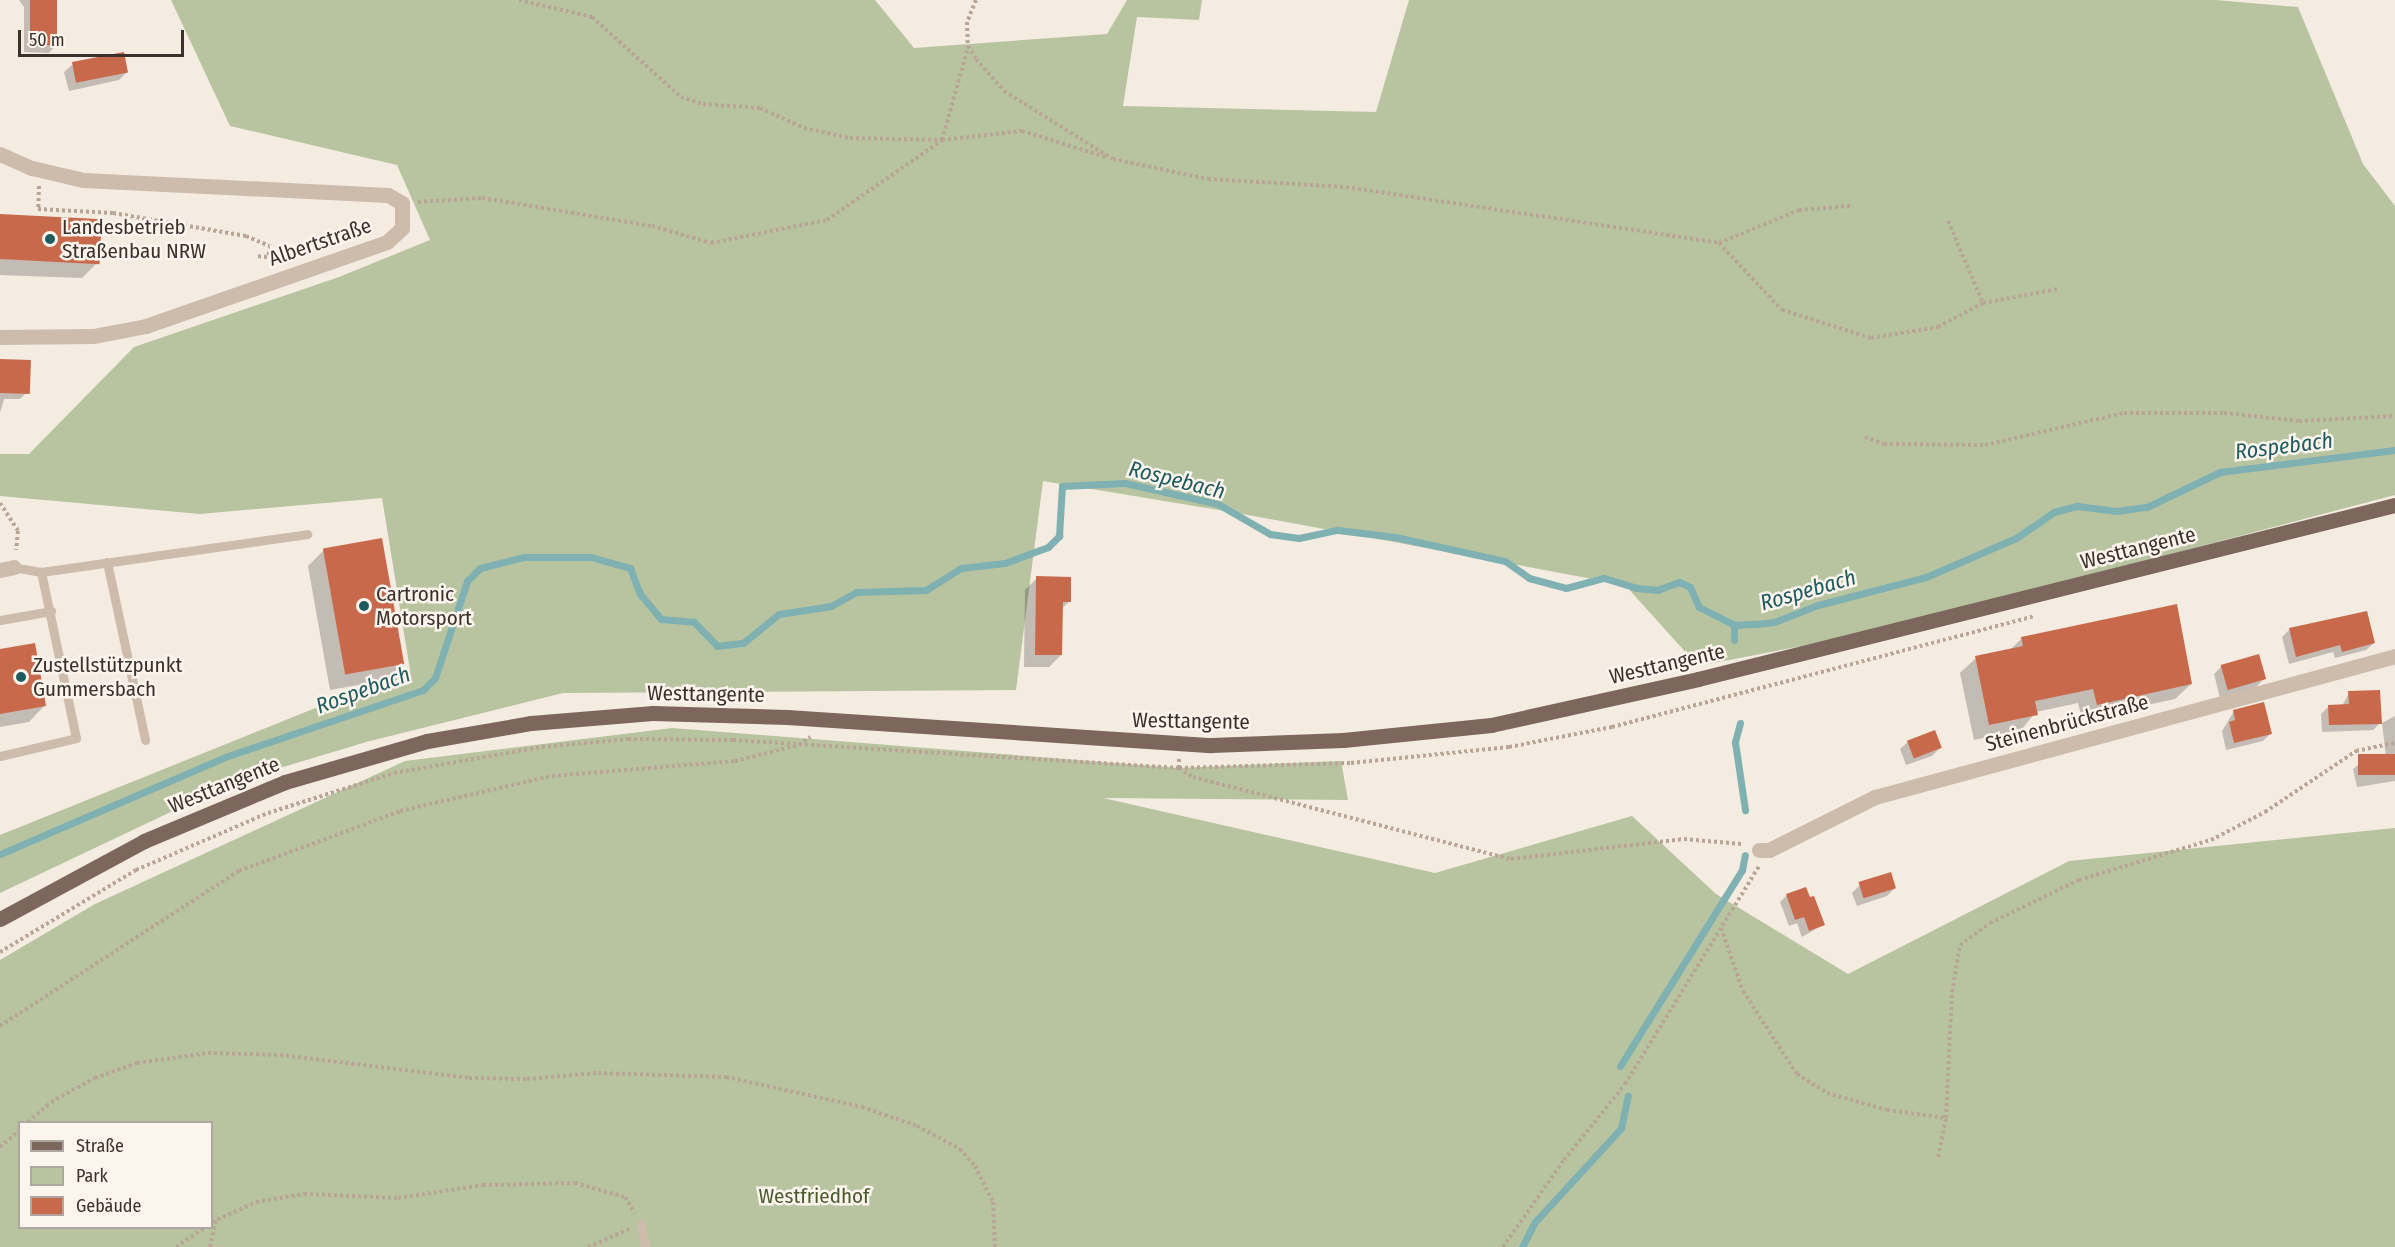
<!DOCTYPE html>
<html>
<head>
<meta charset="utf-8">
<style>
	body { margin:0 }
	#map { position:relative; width:2395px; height:1247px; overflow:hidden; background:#f4ebe1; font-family:"Fira Sans Condensed",sans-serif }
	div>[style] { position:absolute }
	.green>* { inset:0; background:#b8c4a0 }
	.shadow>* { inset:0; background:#0003 }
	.stream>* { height:7px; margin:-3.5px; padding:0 3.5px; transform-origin:3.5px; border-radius:3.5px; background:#7fb0b2 }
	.building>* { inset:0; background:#c8694b; transform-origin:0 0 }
	.path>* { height:4px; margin-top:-2px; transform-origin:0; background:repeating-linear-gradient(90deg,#b9a596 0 3px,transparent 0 6px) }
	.lane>* { height:9px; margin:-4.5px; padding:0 4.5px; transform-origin:4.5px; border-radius:4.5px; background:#cdbbac }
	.street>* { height:15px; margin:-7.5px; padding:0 7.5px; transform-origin:7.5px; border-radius:7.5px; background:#cdbbac }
	.primary>* { height:15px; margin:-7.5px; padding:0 7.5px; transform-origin:7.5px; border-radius:7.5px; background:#7d675c }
	.dots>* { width:16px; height:16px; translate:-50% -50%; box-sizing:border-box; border:3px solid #fbf5ee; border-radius:50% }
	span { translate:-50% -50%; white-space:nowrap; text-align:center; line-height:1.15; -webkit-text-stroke:5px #fbf5ee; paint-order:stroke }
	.poi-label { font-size:21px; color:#3b302b }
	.left { translate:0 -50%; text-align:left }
	.street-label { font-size:21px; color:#3b302b }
	.park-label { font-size:21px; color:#4a5a2e }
	.water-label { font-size:22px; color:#1f5a5e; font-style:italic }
	.legend { position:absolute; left:18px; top:1121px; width:195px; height:108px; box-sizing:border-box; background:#fbf5ee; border:2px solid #aea6a0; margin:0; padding:8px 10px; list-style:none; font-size:18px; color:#3b302b }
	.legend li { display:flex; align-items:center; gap:12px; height:30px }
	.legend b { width:30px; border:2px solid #aea6a0 }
	.scale { position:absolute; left:18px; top:30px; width:166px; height:27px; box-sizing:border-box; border:3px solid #3b302b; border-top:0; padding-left:8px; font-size:18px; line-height:21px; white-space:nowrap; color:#3b302b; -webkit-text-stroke:4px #fbf5ee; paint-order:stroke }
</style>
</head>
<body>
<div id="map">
	<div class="green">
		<i style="clip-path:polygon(171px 0,875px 0,914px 48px,1107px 34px,1127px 0,1202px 0,1199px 20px,1137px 17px,1123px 106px,1376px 112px,1409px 0,2216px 0,2298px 7px,2363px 164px,2395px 206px,2395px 495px,2042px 588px,1812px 644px,1698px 666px,1625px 585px,1243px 514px,1043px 481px,1016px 690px,563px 693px,370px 741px,236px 781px,0 893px,0 835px,410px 670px,382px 498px,200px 514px,0 496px,0 454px,29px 454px,134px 347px,339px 277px,430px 240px,397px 165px,230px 126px)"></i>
		<i style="clip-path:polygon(evenodd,672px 728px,1179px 768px,1341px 761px,1348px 800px,1103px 798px,1435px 873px,1632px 816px,1716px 894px,1848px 974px,2069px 861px,2395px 828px,2395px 1247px,0 1247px,0 960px,95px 904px,405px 761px,672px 728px,20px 1122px,212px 1122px,212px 1228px,20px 1228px,20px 1122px)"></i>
	</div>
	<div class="shadow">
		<i style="clip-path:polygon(19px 0,56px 0,56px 45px,49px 53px,24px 52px,24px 7px)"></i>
		<i style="clip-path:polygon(72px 65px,126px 73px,119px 80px,69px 91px,64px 72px)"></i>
		<i style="clip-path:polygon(0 218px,98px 262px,82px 278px,0 275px)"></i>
		<i style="clip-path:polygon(0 361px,28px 391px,20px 399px,4px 399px,0 413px)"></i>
		<i style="clip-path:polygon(324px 550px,403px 663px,387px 680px,330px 690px,308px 566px)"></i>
		<i style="clip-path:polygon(1037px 578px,1070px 601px,1061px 609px,1061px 655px,1049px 667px,1024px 667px,1025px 590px)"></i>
		<i style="clip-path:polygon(2290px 629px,2374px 643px,2366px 650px,2335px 658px,2333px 652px,2289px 664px,2282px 637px)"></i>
		<i style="clip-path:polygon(2022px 638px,2191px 684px,2175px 699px,2082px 719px,2078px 703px,2036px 712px,2021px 730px,1974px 740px,1960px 673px,1976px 658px,2009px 651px)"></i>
		<i style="clip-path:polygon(0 651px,45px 705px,29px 722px,0 727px)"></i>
		<i style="clip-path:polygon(2222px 666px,2264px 679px,2256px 687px,2220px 698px,2214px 674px)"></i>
		<i style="clip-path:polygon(2349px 693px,2380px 723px,2373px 730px,2322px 732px,2321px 714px,2329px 706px,2342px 706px)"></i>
		<i style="clip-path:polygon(2234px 711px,2271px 733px,2263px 741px,2226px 750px,2222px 731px)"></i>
		<i style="clip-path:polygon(2395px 716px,2395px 781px,2357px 787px,2353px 769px,2360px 763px,2386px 757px,2382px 723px)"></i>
		<i style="clip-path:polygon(1908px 742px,1940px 748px,1932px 756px,1906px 765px,1900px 749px)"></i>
		<i style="clip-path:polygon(1860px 885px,1895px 888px,1887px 896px,1857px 906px,1852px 893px)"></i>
		<i style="clip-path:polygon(1787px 895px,1809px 899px,1824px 924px,1802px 937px,1797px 923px,1789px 926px,1780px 902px)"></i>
	</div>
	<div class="stream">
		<i style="left:1734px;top:640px;width:15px;rotate:-90deg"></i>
		<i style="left:1740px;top:723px;width:20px;rotate:105deg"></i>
		<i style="left:1735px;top:742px;width:69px;rotate:81.6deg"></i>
		<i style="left:0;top:854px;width:245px;rotate:-23.3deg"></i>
		<i style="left:225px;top:757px;width:209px;rotate:-18.7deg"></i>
		<i style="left:423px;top:690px;width:17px;rotate:-45deg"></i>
		<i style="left:435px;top:678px;width:102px;rotate:-71.7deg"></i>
		<i style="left:467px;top:581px;width:18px;rotate:-45deg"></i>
		<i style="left:480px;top:568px;width:45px;rotate:-14deg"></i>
		<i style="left:524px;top:557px;width:67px"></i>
		<i style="left:591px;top:557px;width:41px;rotate:15.8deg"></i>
		<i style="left:630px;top:568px;width:28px;rotate:69deg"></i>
		<i style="left:640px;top:594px;width:33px;rotate:50deg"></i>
		<i style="left:661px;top:619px;width:33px;rotate:5deg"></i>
		<i style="left:694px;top:622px;width:33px;rotate:46deg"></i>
		<i style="left:717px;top:646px;width:26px;rotate:-7deg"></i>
		<i style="left:743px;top:643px;width:46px;rotate:-38.9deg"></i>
		<i style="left:779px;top:614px;width:53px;rotate:-8.7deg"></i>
		<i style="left:831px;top:606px;width:29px;rotate:-29deg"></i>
		<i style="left:856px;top:592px;width:70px;rotate:-1.6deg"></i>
		<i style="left:926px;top:590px;width:41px;rotate:-32.2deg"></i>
		<i style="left:961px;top:568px;width:44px;rotate:-6.5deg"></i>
		<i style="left:1005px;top:563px;width:46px;rotate:-20.4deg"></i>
		<i style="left:1048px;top:547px;width:16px;rotate:-45deg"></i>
		<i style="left:1059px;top:536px;width:50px;rotate:-86.6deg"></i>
		<i style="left:1062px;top:486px;width:63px;rotate:-2.7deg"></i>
		<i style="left:1125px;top:483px;width:95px;rotate:12.7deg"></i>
		<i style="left:1218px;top:504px;width:60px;rotate:30deg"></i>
		<i style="left:1270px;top:534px;width:29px;rotate:8deg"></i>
		<i style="left:1299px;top:538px;width:40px;rotate:-12deg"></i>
		<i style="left:1338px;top:530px;width:57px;rotate:7deg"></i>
		<i style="left:1395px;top:537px;width:113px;rotate:12.3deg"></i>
		<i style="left:1505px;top:561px;width:29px;rotate:35deg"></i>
		<i style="left:1529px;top:578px;width:38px;rotate:15deg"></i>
		<i style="left:1566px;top:588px;width:39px;rotate:-15deg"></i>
		<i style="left:1604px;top:578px;width:34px;rotate:17deg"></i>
		<i style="left:1636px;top:588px;width:21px;rotate:5deg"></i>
		<i style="left:1657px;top:590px;width:23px;rotate:-20deg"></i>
		<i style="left:1679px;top:582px;width:12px;rotate:24deg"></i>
		<i style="left:1690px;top:587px;width:22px;rotate:66deg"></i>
		<i style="left:1699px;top:607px;width:39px;rotate:27deg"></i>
		<i style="left:1734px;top:625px;width:22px;rotate:-3deg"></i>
		<i style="left:1756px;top:624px;width:18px;rotate:-6deg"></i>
		<i style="left:1774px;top:622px;width:47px;rotate:-21.1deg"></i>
		<i style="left:1818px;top:605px;width:112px;rotate:-14.5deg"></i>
		<i style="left:1926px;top:577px;width:98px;rotate:-23.4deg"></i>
		<i style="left:2016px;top:538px;width:46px;rotate:-34.4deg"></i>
		<i style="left:2054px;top:512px;width:24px;rotate:-15deg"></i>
		<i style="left:2077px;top:506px;width:40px;rotate:7.1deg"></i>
		<i style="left:2117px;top:511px;width:30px;rotate:-8deg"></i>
		<i style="left:2147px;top:507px;width:81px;rotate:-25.6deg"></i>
		<i style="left:2220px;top:472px;width:176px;rotate:-7.2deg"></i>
		<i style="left:1620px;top:1066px;width:231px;rotate:-58.1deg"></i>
		<i style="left:1742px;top:870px;width:15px;rotate:-79deg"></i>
		<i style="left:1522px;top:1247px;width:28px;rotate:-63deg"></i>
		<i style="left:1535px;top:1222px;width:127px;rotate:-47.5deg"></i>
		<i style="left:1621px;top:1128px;width:33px;rotate:-78deg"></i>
	</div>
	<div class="building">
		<i style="left:30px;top:0;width:27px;height:45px"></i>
		<i style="left:124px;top:52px;width:21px;height:53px;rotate:79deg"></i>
		<i style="left:0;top:214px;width:102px;height:45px;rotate:3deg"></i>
		<i style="left:0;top:359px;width:31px;height:34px;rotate:2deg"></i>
		<i style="left:382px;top:538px;width:128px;height:60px;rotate:80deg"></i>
		<i style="clip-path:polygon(1036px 576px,1071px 577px,1071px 602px,1063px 602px,1062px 655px,1035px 655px)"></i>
		<i style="clip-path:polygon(2177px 604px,2192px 684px,2097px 705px,2093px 689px,2035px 701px,2038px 715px,1989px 725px,1975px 656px,2023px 646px,2021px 637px)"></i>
		<i style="clip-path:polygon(2367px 611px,2375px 643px,2342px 652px,2340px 645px,2296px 657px,2289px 628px)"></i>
		<i style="clip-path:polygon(35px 643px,46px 706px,0 714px,0 649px)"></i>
		<i style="left:2259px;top:654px;width:26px;height:40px;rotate:74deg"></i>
		<i style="clip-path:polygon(2380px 690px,2382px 724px,2329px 725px,2328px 705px,2349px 704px,2348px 691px)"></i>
		<i style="clip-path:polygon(2264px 702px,2272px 734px,2234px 743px,2229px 722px,2235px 720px,2233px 710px)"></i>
		<i style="left:1935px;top:730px;width:19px;height:30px;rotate:69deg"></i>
		<i style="left:2395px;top:754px;width:21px;height:37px;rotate:90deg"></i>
		<i style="left:1891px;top:872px;width:17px;height:34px;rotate:73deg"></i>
		<i style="clip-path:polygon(1806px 887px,1810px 897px,1814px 896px,1825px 925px,1809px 931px,1804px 917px,1795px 920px,1786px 894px)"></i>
	</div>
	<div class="path">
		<i style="left:519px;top:0;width:75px;rotate:13.1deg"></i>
		<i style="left:592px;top:17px;width:120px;rotate:42deg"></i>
		<i style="left:681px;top:97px;width:23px;rotate:18deg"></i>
		<i style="left:703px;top:104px;width:57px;rotate:4deg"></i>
		<i style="left:760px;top:108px;width:48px;rotate:24.4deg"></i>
		<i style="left:804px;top:128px;width:47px;rotate:12.3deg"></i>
		<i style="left:850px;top:138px;width:92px;rotate:1.2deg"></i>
		<i style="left:942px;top:140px;width:97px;rotate:-74.4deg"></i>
		<i style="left:976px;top:0;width:24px;rotate:112deg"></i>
		<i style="left:967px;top:22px;width:24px;rotate:88deg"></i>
		<i style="left:968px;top:46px;width:15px;rotate:58deg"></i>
		<i style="left:976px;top:59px;width:43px;rotate:48.8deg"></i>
		<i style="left:1004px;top:91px;width:128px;rotate:32deg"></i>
		<i style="left:1113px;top:159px;width:97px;rotate:11.9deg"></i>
		<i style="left:1208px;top:179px;width:138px;rotate:3.3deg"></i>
		<i style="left:1346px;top:187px;width:377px;rotate:8.5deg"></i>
		<i style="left:1719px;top:243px;width:87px;rotate:-22.4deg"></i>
		<i style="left:1799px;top:210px;width:52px;rotate:-4.4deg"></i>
		<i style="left:39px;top:186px;width:23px;rotate:92deg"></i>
		<i style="left:38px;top:209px;width:75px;rotate:3.1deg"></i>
		<i style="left:113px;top:213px;width:135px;rotate:9.8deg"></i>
		<i style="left:246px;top:236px;width:28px;rotate:23deg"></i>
		<i style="left:272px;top:247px;width:11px;rotate:117deg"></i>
		<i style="left:267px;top:257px;width:12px;rotate:-175deg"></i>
		<i style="left:418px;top:202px;width:64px;rotate:-3.6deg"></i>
		<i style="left:482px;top:198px;width:172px;rotate:9.4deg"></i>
		<i style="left:652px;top:226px;width:61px;rotate:16.1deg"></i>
		<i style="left:711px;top:243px;width:118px;rotate:-11.2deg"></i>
		<i style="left:827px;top:220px;width:140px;rotate:-34.8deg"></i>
		<i style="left:942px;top:140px;width:81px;rotate:-6.4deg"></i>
		<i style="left:1022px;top:131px;width:88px;rotate:17.2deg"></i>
		<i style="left:1948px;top:221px;width:89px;rotate:66.9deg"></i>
		<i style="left:1983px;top:303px;width:76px;rotate:-10.6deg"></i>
		<i style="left:1719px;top:243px;width:92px;rotate:46.8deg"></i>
		<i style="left:1782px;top:310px;width:93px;rotate:17.5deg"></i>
		<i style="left:1871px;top:338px;width:68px;rotate:-9.3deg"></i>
		<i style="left:1938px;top:327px;width:51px;rotate:-28.1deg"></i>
		<i style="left:1865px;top:437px;width:20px;rotate:20deg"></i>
		<i style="left:1884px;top:444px;width:101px;rotate:0.6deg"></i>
		<i style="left:1985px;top:445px;width:143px;rotate:-13deg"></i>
		<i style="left:2124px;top:413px;width:100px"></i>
		<i style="left:2224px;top:413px;width:75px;rotate:6.1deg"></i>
		<i style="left:2299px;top:421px;width:96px;rotate:-3deg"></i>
		<i style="left:0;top:503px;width:33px;rotate:57deg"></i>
		<i style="left:18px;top:531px;width:19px;rotate:96deg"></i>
		<i style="left:1179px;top:759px;width:9px;rotate:90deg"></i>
		<i style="left:1179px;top:768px;width:17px;rotate:33deg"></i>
		<i style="left:1193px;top:777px;width:328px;rotate:14.5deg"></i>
		<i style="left:1511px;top:859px;width:174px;rotate:-6.6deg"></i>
		<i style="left:1684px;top:839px;width:58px;rotate:4.9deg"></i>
		<i style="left:1721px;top:928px;width:67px;rotate:70.8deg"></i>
		<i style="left:1743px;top:991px;width:99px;rotate:57deg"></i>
		<i style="left:1797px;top:1074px;width:36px;rotate:32deg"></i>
		<i style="left:1827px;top:1093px;width:62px;rotate:15.8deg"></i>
		<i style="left:1887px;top:1110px;width:60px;rotate:7.7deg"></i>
		<i style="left:0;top:952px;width:159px;rotate:-31.1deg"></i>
		<i style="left:136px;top:870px;width:144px;rotate:-23.4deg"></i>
		<i style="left:268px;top:813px;width:132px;rotate:-17.6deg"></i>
		<i style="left:394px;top:773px;width:150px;rotate:-10deg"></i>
		<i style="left:542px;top:747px;width:86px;rotate:-5.3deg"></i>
		<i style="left:628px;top:739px;width:105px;rotate:0.5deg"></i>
		<i style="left:733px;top:740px;width:447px;rotate:3.6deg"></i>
		<i style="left:1179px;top:768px;width:172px;rotate:-1.7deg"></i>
		<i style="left:1351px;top:763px;width:159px;rotate:-5.8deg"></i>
		<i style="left:1509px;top:747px;width:105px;rotate:-11deg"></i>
		<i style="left:1612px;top:727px;width:437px;rotate:-14.7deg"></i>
		<i style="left:0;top:1026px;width:285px;rotate:-33deg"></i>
		<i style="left:239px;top:871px;width:172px;rotate:-20.4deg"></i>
		<i style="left:400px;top:811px;width:156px;rotate:-13deg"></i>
		<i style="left:552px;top:776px;width:184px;rotate:-4.7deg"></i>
		<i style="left:735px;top:761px;width:66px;rotate:-14deg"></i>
		<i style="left:799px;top:745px;width:14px;rotate:-36deg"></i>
		<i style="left:28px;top:1122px;width:30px;rotate:-41deg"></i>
		<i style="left:51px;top:1102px;width:50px;rotate:-28.6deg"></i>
		<i style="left:95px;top:1078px;width:45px;rotate:-19.7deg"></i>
		<i style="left:137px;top:1063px;width:72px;rotate:-8deg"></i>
		<i style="left:208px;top:1053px;width:72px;rotate:1.6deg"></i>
		<i style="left:280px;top:1055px;width:190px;rotate:6.9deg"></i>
		<i style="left:469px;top:1078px;width:58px;rotate:1deg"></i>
		<i style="left:527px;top:1079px;width:71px;rotate:-4.8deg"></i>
		<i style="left:598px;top:1073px;width:128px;rotate:1.8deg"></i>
		<i style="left:726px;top:1077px;width:139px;rotate:12.4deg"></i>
		<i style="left:862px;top:1107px;width:58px;rotate:19.1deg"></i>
		<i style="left:917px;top:1126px;width:49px;rotate:28.1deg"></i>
		<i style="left:960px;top:1149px;width:23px;rotate:49deg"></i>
		<i style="left:975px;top:1166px;width:40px;rotate:63.4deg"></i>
		<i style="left:993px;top:1202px;width:45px;rotate:87.5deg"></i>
		<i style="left:0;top:1147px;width:26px;rotate:-40deg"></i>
		<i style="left:1938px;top:1157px;width:40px;rotate:-78deg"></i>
		<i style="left:1946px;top:1118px;width:126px;rotate:-87.3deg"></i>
		<i style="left:1952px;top:992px;width:48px;rotate:-80.3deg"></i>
		<i style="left:1960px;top:945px;width:37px;rotate:-36deg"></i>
		<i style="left:1990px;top:923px;width:99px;rotate:-25.8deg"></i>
		<i style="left:2079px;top:880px;width:138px;rotate:-16.9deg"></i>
		<i style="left:2211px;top:840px;width:61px;rotate:-27.4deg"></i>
		<i style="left:2265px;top:812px;width:110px;rotate:-33.8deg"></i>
		<i style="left:2356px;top:751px;width:40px;rotate:-12deg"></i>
		<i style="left:212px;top:1222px;width:48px;rotate:-24.4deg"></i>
		<i style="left:256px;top:1202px;width:49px;rotate:-9.5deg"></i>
		<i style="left:304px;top:1194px;width:94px;rotate:2.4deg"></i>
		<i style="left:398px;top:1198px;width:86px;rotate:-8.7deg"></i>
		<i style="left:483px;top:1185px;width:92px;rotate:-1.2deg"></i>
		<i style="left:575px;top:1183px;width:52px;rotate:15.6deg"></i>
		<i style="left:625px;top:1197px;width:19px;rotate:58deg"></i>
		<i style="left:176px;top:1247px;width:34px;rotate:-34deg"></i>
		<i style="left:210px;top:1247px;width:29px;rotate:-78deg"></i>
		<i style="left:588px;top:1247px;width:45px;rotate:-23.7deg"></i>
		<i style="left:1503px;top:1247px;width:106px;rotate:-55deg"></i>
		<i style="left:1564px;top:1160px;width:97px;rotate:-51.2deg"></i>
		<i style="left:1625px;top:1084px;width:256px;rotate:-58.4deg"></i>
	</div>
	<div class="lane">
		<i style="left:107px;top:562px;width:182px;rotate:77.9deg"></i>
		<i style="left:41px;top:572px;width:269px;rotate:-8.1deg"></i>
		<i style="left:0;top:620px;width:52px;rotate:-10deg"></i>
		<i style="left:0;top:756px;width:78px;rotate:-13.3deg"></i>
		<i style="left:76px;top:738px;width:170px;rotate:-101.9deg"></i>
		<i style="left:41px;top:572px;width:27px;rotate:-170deg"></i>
		<i style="left:641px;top:1224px;width:23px;rotate:80deg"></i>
	</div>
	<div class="street">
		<i style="left:0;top:154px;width:35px;rotate:24deg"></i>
		<i style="left:32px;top:168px;width:52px;rotate:13.2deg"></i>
		<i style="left:83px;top:180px;width:305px;rotate:2.8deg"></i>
		<i style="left:388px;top:195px;width:16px;rotate:30deg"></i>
		<i style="left:402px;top:203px;width:25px;rotate:90deg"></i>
		<i style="left:402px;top:228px;width:21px;rotate:137deg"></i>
		<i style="left:387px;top:242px;width:255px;rotate:160.8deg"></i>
		<i style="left:146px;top:326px;width:54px;rotate:169.3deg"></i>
		<i style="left:93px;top:336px;width:93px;rotate:179.4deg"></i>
		<i style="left:0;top:570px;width:14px;rotate:-12deg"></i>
		<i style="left:1759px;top:850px;width:10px"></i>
		<i style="left:1769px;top:850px;width:119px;rotate:-26.6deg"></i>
		<i style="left:1875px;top:797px;width:539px;rotate:-15.17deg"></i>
	</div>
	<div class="primary">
		<i style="left:0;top:919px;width:164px;rotate:-28.4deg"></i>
		<i style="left:144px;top:841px;width:153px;rotate:-22.7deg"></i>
		<i style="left:285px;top:782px;width:148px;rotate:-16.1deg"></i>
		<i style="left:427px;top:741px;width:106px;rotate:-9.8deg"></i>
		<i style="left:531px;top:723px;width:122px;rotate:-4.7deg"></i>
		<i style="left:653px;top:713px;width:134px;rotate:1.7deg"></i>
		<i style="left:787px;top:717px;width:425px;rotate:3.8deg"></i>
		<i style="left:1211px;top:745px;width:132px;rotate:-2.2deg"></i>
		<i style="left:1343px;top:740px;width:149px;rotate:-5.8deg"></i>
		<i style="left:1491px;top:725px;width:212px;rotate:-12.5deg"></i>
		<i style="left:1698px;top:679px;width:718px;rotate:-14.02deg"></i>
	</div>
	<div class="dots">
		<i style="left:50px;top:239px;background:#1f5a5e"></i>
		<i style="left:364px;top:606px;background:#1f5a5e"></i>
		<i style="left:21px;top:677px;background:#1f5a5e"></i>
	</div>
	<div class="poi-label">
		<span class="left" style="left:62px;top:239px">Landesbetrieb<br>Straßenbau NRW</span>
		<span class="left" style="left:376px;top:606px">Cartronic<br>Motorsport</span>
		<span class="left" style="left:33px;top:677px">Zustellstützpunkt<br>Gummersbach</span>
	</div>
	<div class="street-label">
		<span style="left:320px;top:242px;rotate:-19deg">Albertstraße</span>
		<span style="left:2138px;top:548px;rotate:-14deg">Westtangente</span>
		<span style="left:1667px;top:664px;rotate:-13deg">Westtangente</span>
		<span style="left:706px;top:694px;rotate:1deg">Westtangente</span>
		<span style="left:1191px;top:721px;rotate:1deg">Westtangente</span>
		<span style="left:2067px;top:723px;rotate:-15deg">Steinenbrückstraße</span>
		<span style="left:224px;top:785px;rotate:-22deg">Westtangente</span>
	</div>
	<div class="park-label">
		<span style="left:814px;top:1196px">Westfriedhof</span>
	</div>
	<div class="water-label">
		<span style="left:2284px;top:446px;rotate:-7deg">Rospebach</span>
		<span style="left:1177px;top:480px;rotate:14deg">Rospebach</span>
		<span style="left:1808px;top:590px;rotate:-16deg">Rospebach</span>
		<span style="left:363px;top:690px;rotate:-20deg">Rospebach</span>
	</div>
	<ul class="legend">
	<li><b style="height:8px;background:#7d675c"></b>Straße</li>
	<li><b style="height:16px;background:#b8c4a0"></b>Park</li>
	<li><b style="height:16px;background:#c8694b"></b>Gebäude</li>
	</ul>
	<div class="scale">50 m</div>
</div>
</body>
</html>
